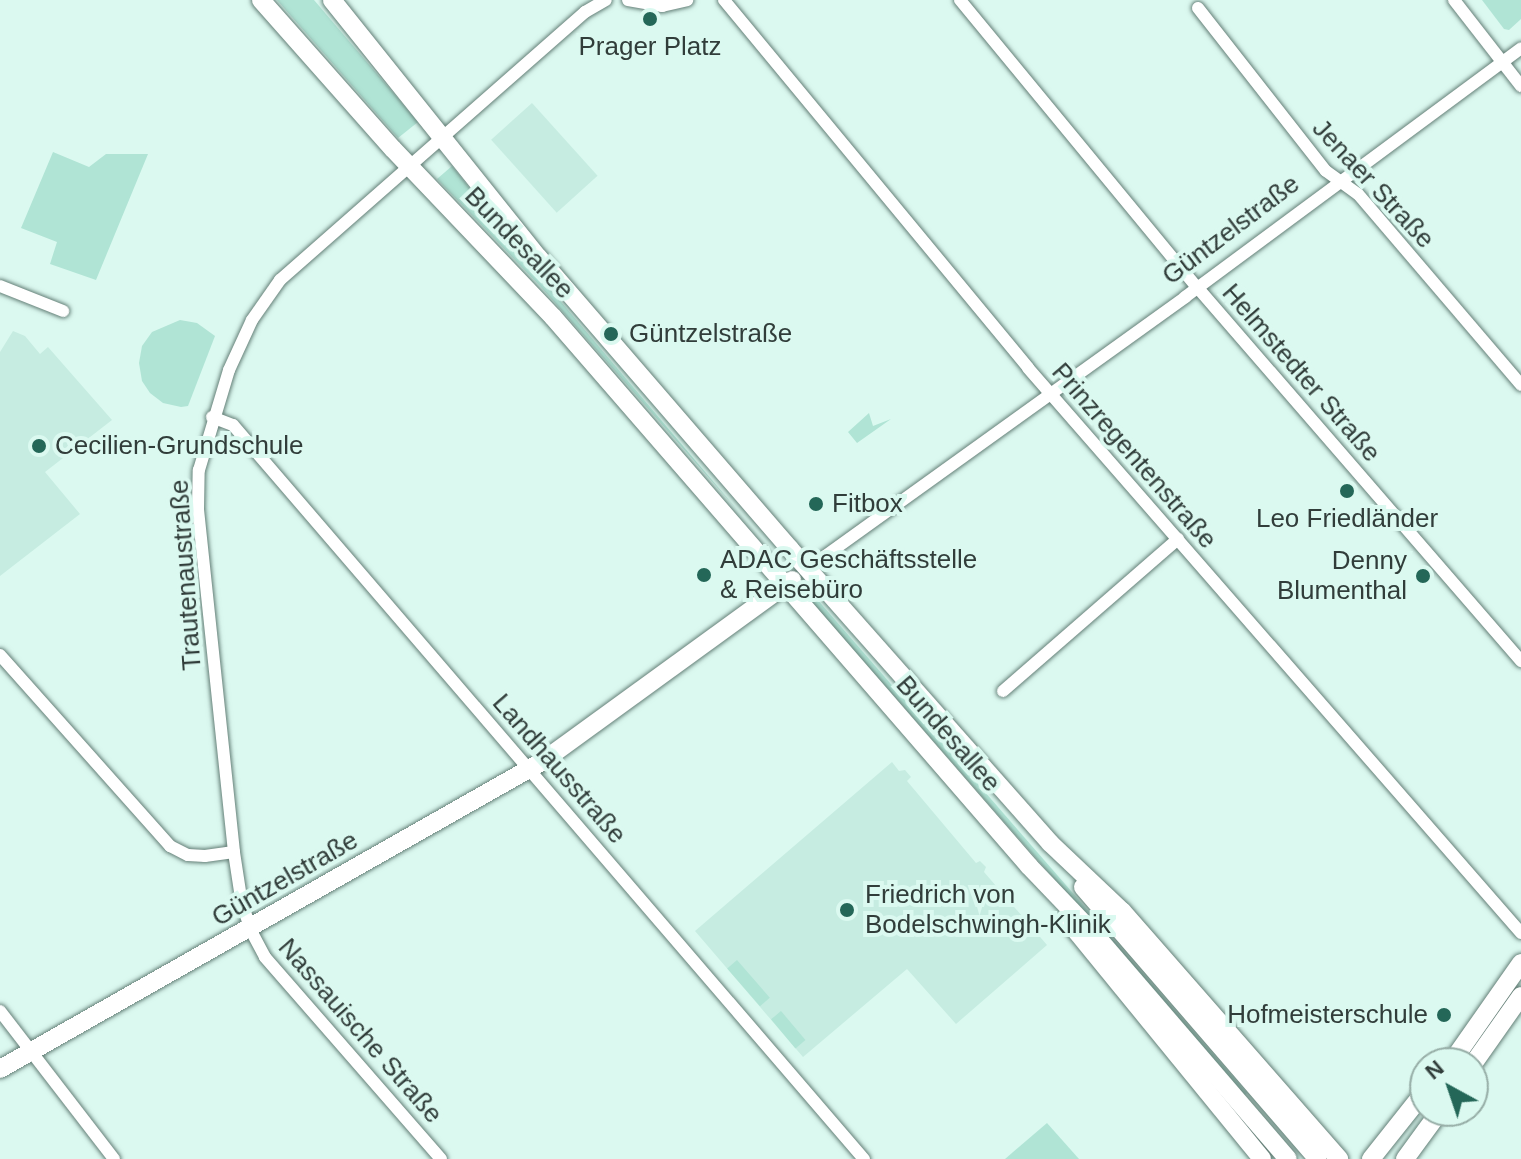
<!DOCTYPE html>
<html>
<head>
<meta charset="utf-8">
<style>
	body { margin:0 }
	#map { position:relative; width:1521px; height:1159px; overflow:hidden; background:#dbf9f0; font-family:Helvetica,sans-serif }
	div>[style] { position:absolute }
	.built>* { inset:0; background:#c6ece1; transform-origin:0 0 }
	.green>* { inset:0; background:#b0e4d5; transform-origin:0 0 }
	.roads { filter:drop-shadow(0 0 2px #647f77) drop-shadow(0 0 2px #647f77) }
	.street>* { height:12px; margin:-6px; padding:0 6px; transform-origin:6px; border-radius:6px; background:#fff }
	.secondary>* { height:18px; margin:-9px; padding:0 9px; transform-origin:9px; border-radius:9px; background:#fff }
	.dots>* { width:22px; height:22px; translate:-50% -50%; box-sizing:border-box; border:4px solid #dbf9f0; border-radius:50% }
	span { translate:-50% -50%; white-space:nowrap; text-align:center; line-height:1.15; -webkit-text-stroke:8px #dbf9f0; paint-order:stroke }
	.poi-label { font-size:26px; color:#313d3a }
	.left { translate:0 -50%; text-align:left }
	.right { translate:-100% -50%; text-align:right }
	.street-label { font-size:26px; color:#313d3a }
	.north { position:absolute; left:1409px; top:1047px; width:80px; height:80px; box-sizing:border-box; background:#dbf9f0; border:2px solid #97aea7; border-radius:50%; rotate:320deg; font-size:22px; font-weight:700; line-height:32px; text-align:center; color:#313d3a }
	.north::after { content:''; display:block; margin:auto; width:28px; height:36px; background:#246758; clip-path:polygon(50% 0,100% 100%,50% 72%,0 100%) }
</style>
</head>
<body>
<div id="map">
	<div class="built">
		<i style="left:532px;top:103px;width:98px;height:55px;rotate:48deg"></i>
		<i style="clip-path:polygon(13px 331px,25px 336px,40px 354px,48px 347px,112px 420px,45px 472px,80px 514px,0 576px,0 352px)"></i>
		<i style="clip-path:polygon(892px 762px,899px 771px,905px 770px,911px 777px,907px 781px,976px 863px,980px 861px,986px 867px,984px 872px,1047px 945px,956px 1024px,907px 969px,803px 1057px,695px 931px)"></i>
	</div>
	<div class="green">
		<i style="clip-path:polygon(277px 0,314px 0,418px 122px,398px 138px)"></i>
		<i style="clip-path:polygon(1482px 0,1521px 0,1521px 19px,1509px 30px,1504px 29px)"></i>
		<i style="clip-path:polygon(53px 152px,89px 167px,106px 154px,148px 154px,96px 280px,50px 264px,57px 242px,21px 228px)"></i>
		<i style="clip-path:polygon(452px 166px,545px 283px,739px 512px,541px 287px,437px 179px)"></i>
		<i style="clip-path:polygon(180px 320px,197px 323px,215px 336px,188px 406px,181px 407px,163px 403px,150px 393px,142px 381px,139px 363px,142px 346px,152px 332px)"></i>
		<i style="clip-path:polygon(869px 413px,873px 426px,891px 419px,857px 443px,848px 432px)"></i>
		<i style="clip-path:polygon(816px 598px,1247px 1093px,1244px 1096px,811px 601px)"></i>
		<i style="left:737px;top:960px;width:50px;height:13px;rotate:49deg"></i>
		<i style="left:781px;top:1011px;width:38px;height:13px;rotate:50deg"></i>
		<i style="clip-path:polygon(1047px 1123px,1079px 1159px,1005px 1159px)"></i>
	</div>
	<div class="roads">
		<div class="street">
			<i style="left:628px;top:0;width:35px;rotate:10deg"></i>
			<i style="left:662px;top:6px;width:26px;rotate:-13deg"></i>
			<i style="left:724px;top:0;width:477px;rotate:50.4deg"></i>
			<i style="left:1028px;top:368px;width:750px;rotate:48.89deg"></i>
			<i style="left:960px;top:0;width:372px;rotate:50.5deg"></i>
			<i style="left:1197px;top:287px;width:495px;rotate:49.1deg"></i>
			<i style="left:1454px;top:0;width:109px;rotate:52.1deg"></i>
			<i style="left:1198px;top:8px;width:207px;rotate:51.9deg"></i>
			<i style="left:1326px;top:171px;width:39px;rotate:36deg"></i>
			<i style="left:1358px;top:194px;width:251px;rotate:49.5deg"></i>
			<i style="left:0;top:286px;width:68px;rotate:21.6deg"></i>
			<i style="left:212px;top:417px;width:22px;rotate:21deg"></i>
			<i style="left:233px;top:425px;width:968px;rotate:49.32deg"></i>
			<i style="left:807px;top:569px;width:466px;rotate:-35.7deg"></i>
			<i style="left:1185px;top:297px;width:418px;rotate:-36.5deg"></i>
			<i style="left:0;top:655px;width:256px;rotate:48.3deg"></i>
			<i style="left:170px;top:846px;width:20px;rotate:27deg"></i>
			<i style="left:188px;top:855px;width:17px;rotate:3deg"></i>
			<i style="left:205px;top:856px;width:29px;rotate:-8deg"></i>
			<i style="left:1003px;top:691px;width:232px;rotate:-41deg"></i>
			<i style="left:0;top:1011px;width:187px;rotate:52.4deg"></i>
			<i style="left:441px;top:1159px;width:268px;rotate:-131.1deg"></i>
			<i style="left:265px;top:957px;width:32px;rotate:-118deg"></i>
			<i style="left:250px;top:929px;width:32px;rotate:-106deg"></i>
			<i style="left:241px;top:898px;width:47px;rotate:-98.7deg"></i>
			<i style="left:234px;top:852px;width:345px;rotate:-96deg"></i>
			<i style="left:198px;top:509px;width:39px;rotate:-89deg"></i>
			<i style="left:199px;top:470px;width:104px;rotate:-73.3deg"></i>
			<i style="left:229px;top:370px;width:55px;rotate:-65.3deg"></i>
			<i style="left:252px;top:320px;width:49px;rotate:-55deg"></i>
			<i style="left:280px;top:280px;width:406px;rotate:-41.3deg"></i>
			<i style="left:585px;top:12px;width:24px;rotate:-30deg"></i>
		</div>
		<div class="secondary">
			<i style="left:261px;top:0;width:199px;rotate:48.5deg"></i>
			<i style="left:393px;top:149px;width:232px;rotate:46.4deg"></i>
			<i style="left:553px;top:317px;width:727px;rotate:49.07deg"></i>
			<i style="left:1029px;top:866px;width:97px;rotate:46.3deg"></i>
			<i style="left:1096px;top:936px;width:294px;rotate:49.3deg"></i>
			<i style="left:332px;top:0;width:329px;rotate:51.3deg"></i>
			<i style="left:538px;top:257px;width:386px;rotate:49.2deg"></i>
			<i style="left:790px;top:549px;width:392px;rotate:48.5deg"></i>
			<i style="left:1050px;top:843px;width:99px;rotate:43.4deg"></i>
			<i style="left:1122px;top:911px;width:330px;rotate:48.8deg"></i>
			<i style="left:1083px;top:887px;width:359px;rotate:49.2deg"></i>
			<i style="left:1068px;top:921px;width:307px;rotate:50.8deg"></i>
			<i style="left:1451px;top:1063px;width:122px;rotate:-55deg"></i>
			<i style="left:1473px;top:1064px;width:83px;rotate:-54.8deg"></i>
			<i style="left:0;top:1069px;width:624px;rotate:-29.56deg"></i>
			<i style="left:543px;top:761px;width:308px;rotate:-36deg"></i>
			<i style="left:1371px;top:1159px;width:87px;rotate:-51.5deg"></i>
			<i style="left:1405px;top:1159px;width:59px;rotate:-53.9deg"></i>
		</div>
	</div>
	<div class="dots">
		<i style="left:650px;top:19px;background:#246758"></i>
		<i style="left:611px;top:334px;background:#246758"></i>
		<i style="left:39px;top:446px;background:#246758"></i>
		<i style="left:1347px;top:491px;background:#246758"></i>
		<i style="left:816px;top:504px;background:#246758"></i>
		<i style="left:704px;top:575px;background:#246758"></i>
		<i style="left:1423px;top:576px;background:#246758"></i>
		<i style="left:847px;top:910px;background:#246758"></i>
		<i style="left:1444px;top:1015px;background:#246758"></i>
	</div>
	<div class="poi-label">
		<span style="left:650px;top:47px">Prager Platz</span>
		<span class="left" style="left:629px;top:334px">Güntzelstraße</span>
		<span class="left" style="left:55px;top:446px">Cecilien-Grundschule</span>
		<span class="left" style="left:832px;top:504px">Fitbox</span>
		<span style="left:1347px;top:519px">Leo Friedländer</span>
		<span class="left" style="left:720px;top:575px">ADAC Geschäftsstelle<br>&amp; Reisebüro</span>
		<span class="right" style="left:1407px;top:576px">Denny<br>Blumenthal</span>
		<span class="left" style="left:865px;top:910px">Friedrich von<br>Bodelschwingh-Klinik</span>
		<span class="right" style="left:1428px;top:1015px">Hofmeisterschule</span>
	</div>
	<div class="street-label">
		<span style="left:1373px;top:184px;rotate:47deg">Jenaer Straße</span>
		<span style="left:1231px;top:230px;rotate:-37deg">Güntzelstraße</span>
		<span style="left:519px;top:243px;rotate:46deg">Bundesallee</span>
		<span style="left:1301px;top:373px;rotate:49deg">Helmstedter Straße</span>
		<span style="left:1134px;top:456px;rotate:49deg">Prinzregentenstraße</span>
		<span style="left:186px;top:575px;rotate:-94deg">Trautenaustraße</span>
		<span style="left:948px;top:734px;rotate:49deg">Bundesallee</span>
		<span style="left:559px;top:769px;rotate:49deg">Landhausstraße</span>
		<span style="left:285px;top:879px;rotate:-30deg">Güntzelstraße</span>
		<span style="left:360px;top:1031px;rotate:49deg">Nassauische Straße</span>
	</div>
	<div class="north">N</div>
</div>
</body>
</html>
